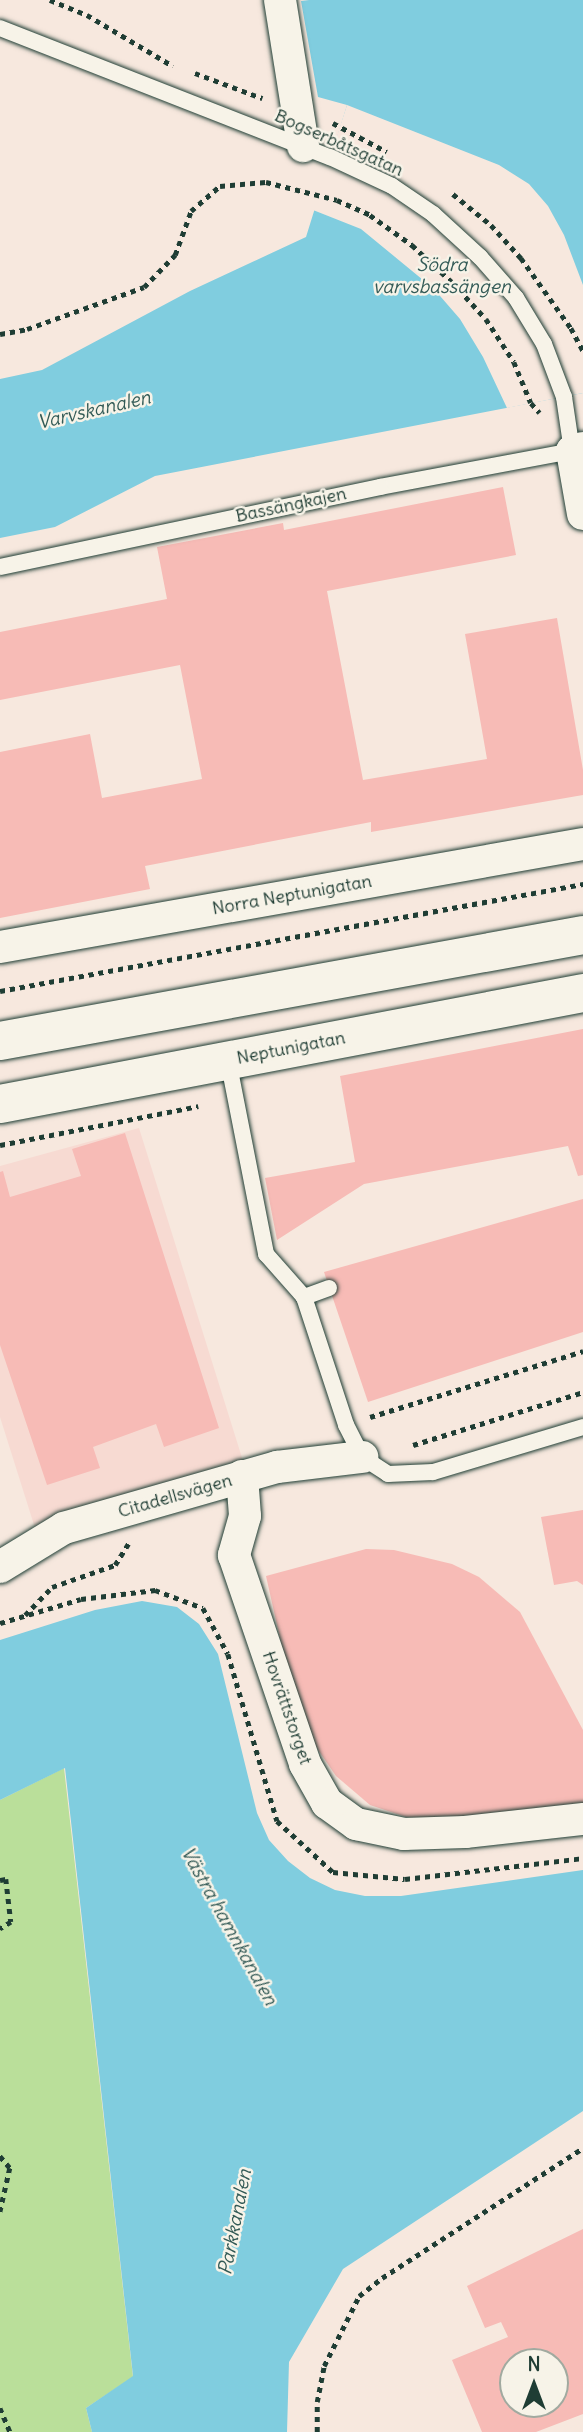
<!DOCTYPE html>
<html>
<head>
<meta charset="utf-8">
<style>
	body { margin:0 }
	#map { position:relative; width:583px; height:2432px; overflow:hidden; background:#f7e8de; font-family:Delius,sans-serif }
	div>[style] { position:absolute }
	.built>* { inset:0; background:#f7dad2 }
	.green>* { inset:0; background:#badf9a }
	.water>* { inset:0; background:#80cddf }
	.pier>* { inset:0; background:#f7e8de }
	.building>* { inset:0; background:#f7bbb6 }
	.path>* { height:4.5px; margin-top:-2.25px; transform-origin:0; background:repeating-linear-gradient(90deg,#1f3d34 0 5px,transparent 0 10px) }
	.roads { filter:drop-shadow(0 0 2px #1f3d34) drop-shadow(0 0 2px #1f3d34) }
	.lane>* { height:16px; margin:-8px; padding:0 8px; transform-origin:8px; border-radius:8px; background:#f7f3e8 }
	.street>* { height:32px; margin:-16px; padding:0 16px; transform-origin:16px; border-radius:16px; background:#f7f3e8 }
	.secondary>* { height:38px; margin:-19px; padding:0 19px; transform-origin:19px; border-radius:19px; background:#f7f3e8 }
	span { translate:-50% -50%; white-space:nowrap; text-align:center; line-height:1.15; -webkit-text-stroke:5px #f7f3e8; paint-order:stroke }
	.street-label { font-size:18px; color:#1f3d34 }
	.water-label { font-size:19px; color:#325a56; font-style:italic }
	.north { position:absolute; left:499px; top:2348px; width:70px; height:70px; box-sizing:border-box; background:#f7f3e8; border:2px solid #a1aaa0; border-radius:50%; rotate:0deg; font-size:19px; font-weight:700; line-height:28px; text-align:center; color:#1f3d34 }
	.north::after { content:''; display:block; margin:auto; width:24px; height:32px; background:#1f3d34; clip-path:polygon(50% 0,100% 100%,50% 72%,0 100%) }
</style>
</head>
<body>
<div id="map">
	<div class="built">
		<i style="clip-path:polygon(139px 1128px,243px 1461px,35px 1528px,0 1417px,0 1166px)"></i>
	</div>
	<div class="green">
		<i style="clip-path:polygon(64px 1768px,133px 2377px,86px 2408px,92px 2432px,0 2432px,0 1800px)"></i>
	</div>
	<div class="water">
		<i style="clip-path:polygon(309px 0,583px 0,583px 393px,155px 476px,55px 527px,0 538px,0 379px,42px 370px,190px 291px,306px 237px,347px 105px,318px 97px,301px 1px)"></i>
		<i style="clip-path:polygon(142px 1601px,177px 1607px,199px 1624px,218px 1654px,257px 1813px,269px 1840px,288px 1861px,310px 1878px,335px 1890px,365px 1896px,401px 1896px,583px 1870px,583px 2111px,343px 2269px,289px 2362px,287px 2432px,92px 2432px,86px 2408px,133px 2376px,65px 1768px,0 1800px,0 1640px,95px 1610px)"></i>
	</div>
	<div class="pier">
		<i style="clip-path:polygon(347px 105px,499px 165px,529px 184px,548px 206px,564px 235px,583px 285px,583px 393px,507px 408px,483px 357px,460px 319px,434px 289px,361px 229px,313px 210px)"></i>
	</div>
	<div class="building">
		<i style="clip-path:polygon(503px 487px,516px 555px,327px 591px,363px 780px,487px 759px,465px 634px,557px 618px,583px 770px,583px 795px,371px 832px,371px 822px,145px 866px,150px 889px,0 918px,0 752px,90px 734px,102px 798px,202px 779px,180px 665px,0 700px,0 632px,167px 599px,157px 547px,283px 523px,284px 530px)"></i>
		<i style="clip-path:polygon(583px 1029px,583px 1175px,578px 1176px,568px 1146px,364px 1184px,277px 1240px,265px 1178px,355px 1162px,340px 1076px)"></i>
		<i style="clip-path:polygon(125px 1133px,219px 1428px,164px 1447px,156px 1424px,93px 1447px,100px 1468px,47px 1485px,0 1345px,0 1172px,3px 1171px,10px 1197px,81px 1176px,72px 1149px)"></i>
		<i style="clip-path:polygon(583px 1199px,583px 1332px,368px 1402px,324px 1272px)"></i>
		<i style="clip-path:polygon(583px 1510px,583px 1585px,577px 1581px,554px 1585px,541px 1517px)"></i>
		<i style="clip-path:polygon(366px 1549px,394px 1550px,452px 1564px,479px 1577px,520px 1612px,583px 1730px,583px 1812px,460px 1824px,406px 1817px,370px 1805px,336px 1776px,305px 1731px,290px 1683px,266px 1576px)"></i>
		<i style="clip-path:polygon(evenodd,583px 2229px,583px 2414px,536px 2432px,482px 2432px,452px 2360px,508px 2337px,501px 2322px,485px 2328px,467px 2286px,583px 2229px,513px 2362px,555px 2362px,555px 2404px,513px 2404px,513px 2362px)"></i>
	</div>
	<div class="path">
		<i style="left:50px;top:0;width:40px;rotate:22deg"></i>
		<i style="left:87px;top:15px;width:100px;rotate:30.7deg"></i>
		<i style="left:195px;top:73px;width:72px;rotate:20.5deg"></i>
		<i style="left:333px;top:123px;width:61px;rotate:28.2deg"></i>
		<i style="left:453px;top:194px;width:49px;rotate:39.2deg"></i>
		<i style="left:491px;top:225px;width:45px;rotate:47.7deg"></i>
		<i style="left:521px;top:258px;width:86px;rotate:54.5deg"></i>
		<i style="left:571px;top:328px;width:26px;rotate:62deg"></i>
		<i style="left:0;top:334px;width:27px;rotate:-10deg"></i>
		<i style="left:27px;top:329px;width:124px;rotate:-19.7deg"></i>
		<i style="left:144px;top:287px;width:45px;rotate:-45.9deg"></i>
		<i style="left:175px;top:255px;width:47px;rotate:-70deg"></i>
		<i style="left:191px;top:211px;width:38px;rotate:-41deg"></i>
		<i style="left:220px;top:186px;width:46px;rotate:-5deg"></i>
		<i style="left:266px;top:182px;width:73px;rotate:14.2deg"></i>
		<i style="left:337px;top:200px;width:36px;rotate:24deg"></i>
		<i style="left:370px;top:215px;width:52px;rotate:35.5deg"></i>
		<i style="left:412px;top:245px;width:54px;rotate:42.8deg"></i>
		<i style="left:452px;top:282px;width:50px;rotate:47.4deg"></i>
		<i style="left:486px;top:319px;width:51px;rotate:56.9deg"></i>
		<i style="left:514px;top:362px;width:44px;rotate:67.5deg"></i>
		<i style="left:531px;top:403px;width:13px;rotate:48deg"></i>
		<i style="left:0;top:991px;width:593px;rotate:-10.4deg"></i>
		<i style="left:0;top:1145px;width:202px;rotate:-11.1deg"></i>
		<i style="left:370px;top:1417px;width:223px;rotate:-17.2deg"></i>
		<i style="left:413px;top:1445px;width:178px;rotate:-17.3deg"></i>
		<i style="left:25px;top:1615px;width:39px;rotate:-46deg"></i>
		<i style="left:52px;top:1587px;width:67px;rotate:-19.2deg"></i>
		<i style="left:115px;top:1565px;width:25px;rotate:-58deg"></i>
		<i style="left:0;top:1623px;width:84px;rotate:-16.5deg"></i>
		<i style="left:81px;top:1599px;width:75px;rotate:-6.9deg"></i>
		<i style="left:155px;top:1590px;width:51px;rotate:20.6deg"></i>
		<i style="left:203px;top:1608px;width:52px;rotate:61.5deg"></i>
		<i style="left:228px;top:1654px;width:174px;rotate:73.6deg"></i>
		<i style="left:277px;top:1821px;width:76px;rotate:42.3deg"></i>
		<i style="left:333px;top:1872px;width:72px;rotate:5.6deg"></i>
		<i style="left:405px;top:1879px;width:179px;rotate:-6.7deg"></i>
		<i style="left:0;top:1880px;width:6px;rotate:-9deg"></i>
		<i style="left:6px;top:1879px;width:43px;rotate:83.4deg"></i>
		<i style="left:11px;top:1922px;width:13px;rotate:148deg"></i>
		<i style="left:0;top:2156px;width:16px;rotate:50deg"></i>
		<i style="left:10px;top:2168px;width:45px;rotate:102.8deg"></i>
		<i style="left:0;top:2408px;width:26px;rotate:67deg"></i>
		<i style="left:317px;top:2432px;width:30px;rotate:-90deg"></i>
		<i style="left:317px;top:2402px;width:37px;rotate:-79deg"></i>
		<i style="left:324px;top:2366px;width:78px;rotate:-63.4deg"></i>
		<i style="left:359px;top:2296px;width:29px;rotate:-38deg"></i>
		<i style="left:382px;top:2278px;width:239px;rotate:-32.9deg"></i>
	</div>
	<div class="roads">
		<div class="lane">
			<i style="left:0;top:28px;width:354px;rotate:21.4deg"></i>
			<i style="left:330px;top:157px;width:68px;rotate:25.1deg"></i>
			<i style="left:392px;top:186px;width:50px;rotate:34.3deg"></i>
			<i style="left:433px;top:214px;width:64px;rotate:42.5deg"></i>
			<i style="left:480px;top:257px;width:55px;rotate:48.7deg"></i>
			<i style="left:516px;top:298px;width:54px;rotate:58.7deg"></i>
			<i style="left:544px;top:344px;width:57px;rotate:69.3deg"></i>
			<i style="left:564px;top:397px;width:55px;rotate:81.6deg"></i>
			<i style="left:572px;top:451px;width:195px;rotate:169.4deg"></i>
			<i style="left:380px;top:487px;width:388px;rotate:168.1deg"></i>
			<i style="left:228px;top:1060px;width:198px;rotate:78.9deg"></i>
			<i style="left:266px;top:1254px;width:57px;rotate:48.5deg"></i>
			<i style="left:329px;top:1288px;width:27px;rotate:160deg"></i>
			<i style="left:304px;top:1297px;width:135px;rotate:71.8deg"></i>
			<i style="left:346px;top:1425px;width:36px;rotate:63deg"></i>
			<i style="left:362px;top:1457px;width:31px;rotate:33deg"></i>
			<i style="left:388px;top:1474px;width:45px;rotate:-2.5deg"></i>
			<i style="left:433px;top:1472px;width:157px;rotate:-16.7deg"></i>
		</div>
		<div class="street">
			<i style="left:280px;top:0;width:148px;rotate:81deg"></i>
			<i style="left:583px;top:448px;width:11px;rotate:165deg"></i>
			<i style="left:572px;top:451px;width:64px;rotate:80.1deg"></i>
			<i style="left:0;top:947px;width:592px;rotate:-10.02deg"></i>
			<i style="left:242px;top:1476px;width:40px;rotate:85.7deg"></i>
			<i style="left:245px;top:1516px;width:41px;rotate:105.8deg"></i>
			<i style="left:234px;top:1555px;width:221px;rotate:71.2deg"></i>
			<i style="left:305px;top:1764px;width:45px;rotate:60.6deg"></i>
			<i style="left:327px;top:1803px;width:36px;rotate:36deg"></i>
			<i style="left:356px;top:1824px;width:49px;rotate:11.8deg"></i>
			<i style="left:404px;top:1834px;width:61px;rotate:-1.9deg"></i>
			<i style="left:465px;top:1832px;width:119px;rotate:-6.3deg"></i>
			<i style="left:0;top:1567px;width:75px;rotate:-31.4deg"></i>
			<i style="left:64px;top:1528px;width:222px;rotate:-16deg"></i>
			<i style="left:277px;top:1467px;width:86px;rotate:-6.7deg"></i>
		</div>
		<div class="secondary">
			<i style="left:0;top:1041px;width:593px;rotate:-10.3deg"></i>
			<i style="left:0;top:1104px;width:593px;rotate:-10.78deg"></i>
		</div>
	</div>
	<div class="street-label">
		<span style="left:339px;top:143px;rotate:24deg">Bogserbåtsgatan</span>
		<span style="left:291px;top:505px;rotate:-12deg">Bassängkajen</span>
		<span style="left:292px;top:895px;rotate:-10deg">Norra Neptunigatan</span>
		<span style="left:291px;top:1048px;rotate:-11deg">Neptunigatan</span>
		<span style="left:175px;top:1496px;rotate:-16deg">Citadellsvägen</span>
		<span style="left:287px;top:1708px;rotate:71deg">Hovrättstorget</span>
	</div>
	<div class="water-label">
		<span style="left:442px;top:276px">Södra<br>varvsbassängen</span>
		<span style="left:94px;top:410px;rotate:-13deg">Varvskanalen</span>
		<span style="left:229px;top:1926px;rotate:61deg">Västra hamnkanalen</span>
		<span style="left:235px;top:2222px;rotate:-79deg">Parkkanalen</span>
	</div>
	<div class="north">N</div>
</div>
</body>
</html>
